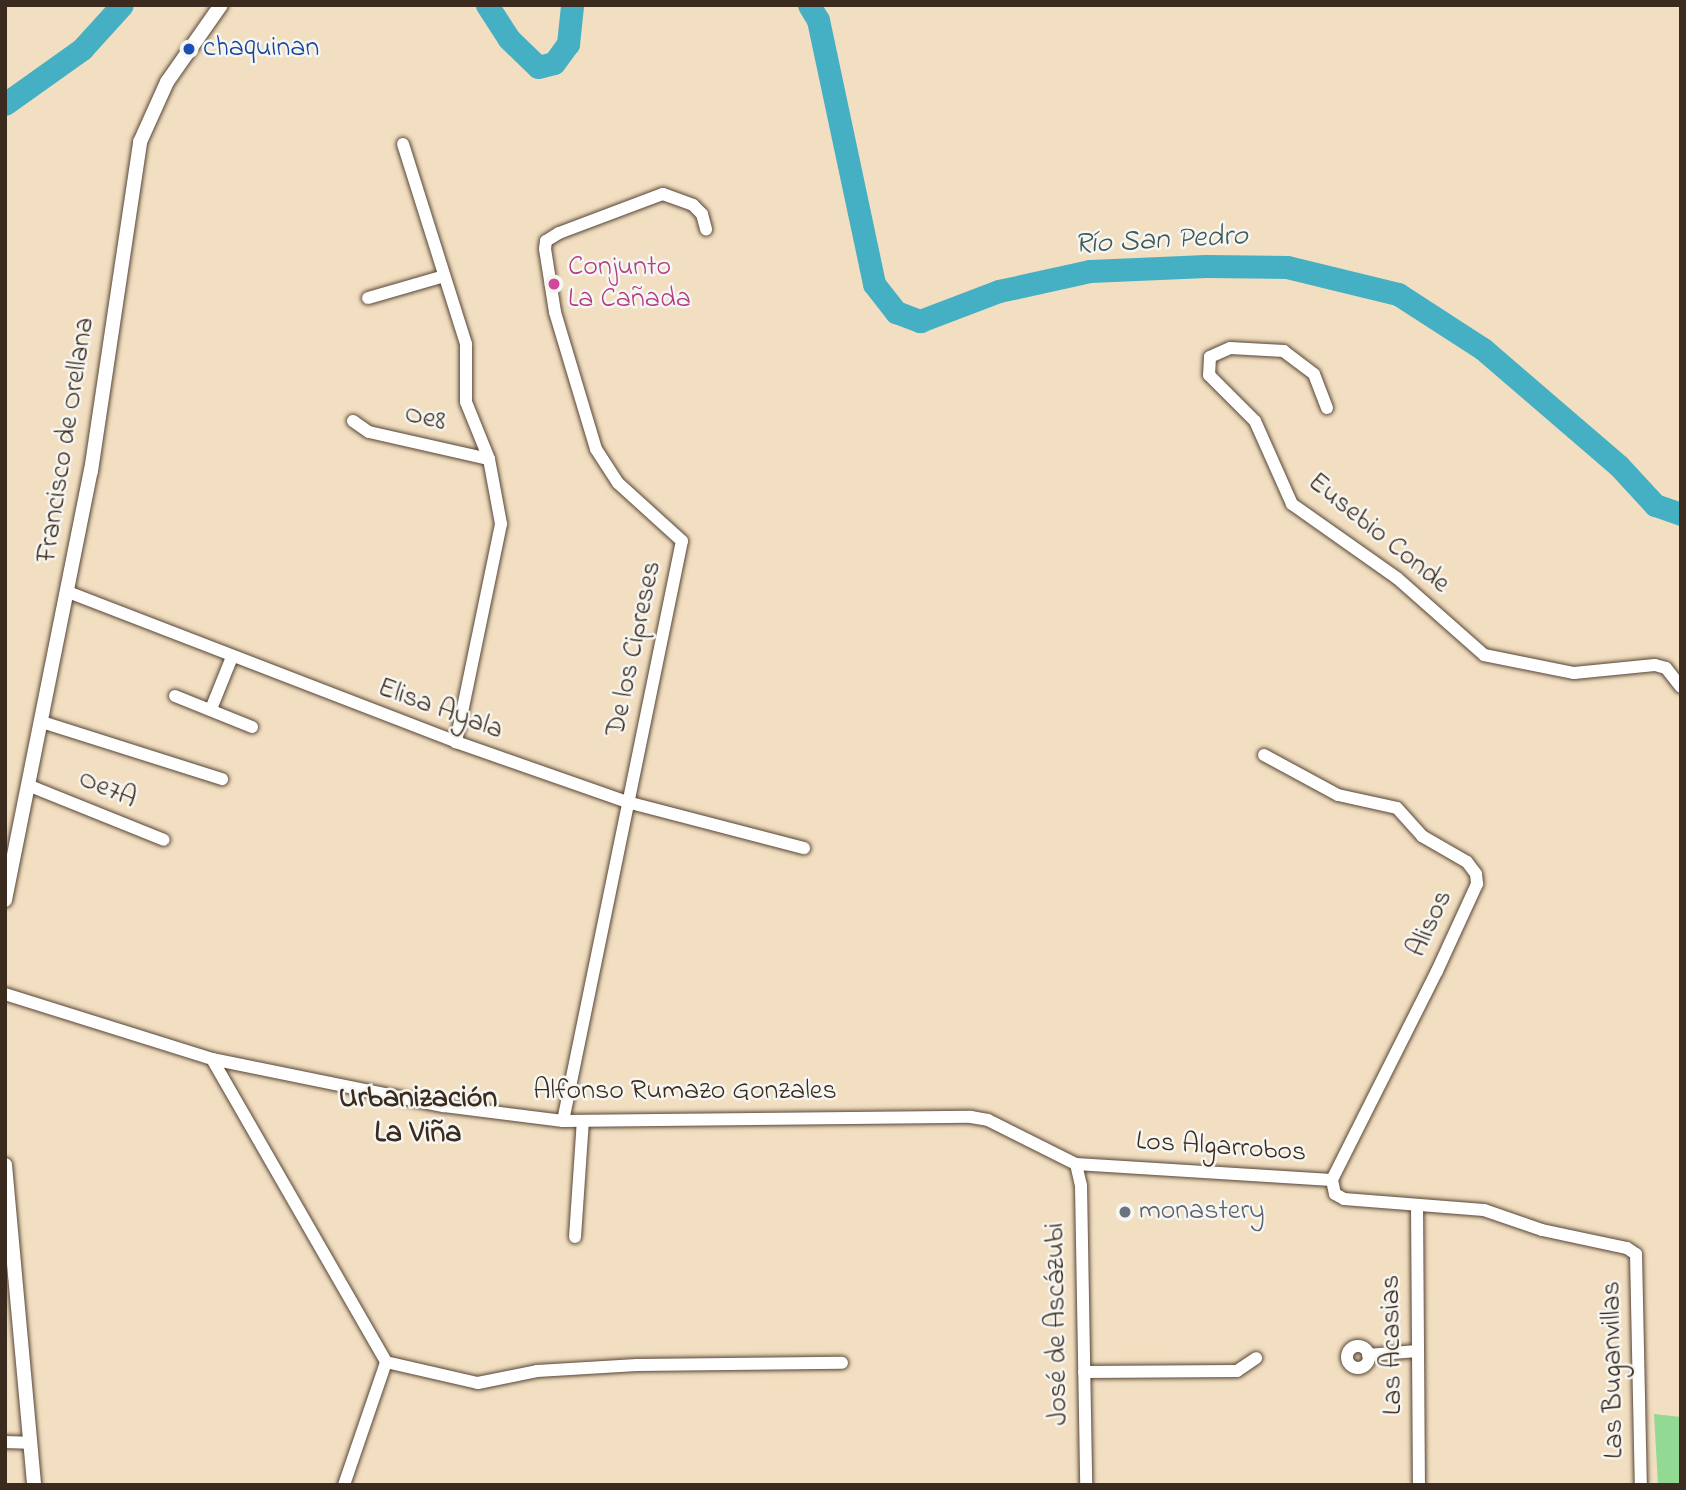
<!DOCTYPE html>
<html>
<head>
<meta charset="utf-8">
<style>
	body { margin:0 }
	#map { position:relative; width:1686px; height:1490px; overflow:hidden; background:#f2dec0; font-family:"Indie Flower",sans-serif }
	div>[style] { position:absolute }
	.green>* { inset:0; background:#92d993 }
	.river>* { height:23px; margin:-11.5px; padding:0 11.5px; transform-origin:11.5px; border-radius:11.5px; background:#45b0c3 }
	.roads { filter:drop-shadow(0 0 2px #564536) drop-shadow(0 0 2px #564536) }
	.minor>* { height:12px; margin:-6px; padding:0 6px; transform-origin:6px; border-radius:6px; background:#fff }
	.minor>.ring { margin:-6px; padding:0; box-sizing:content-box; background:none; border:12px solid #fff; border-radius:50% }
	.tertiary>* { height:14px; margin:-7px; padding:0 7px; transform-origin:7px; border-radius:7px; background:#fff }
	.dots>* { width:19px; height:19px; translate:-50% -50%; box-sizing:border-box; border:4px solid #f6f6f2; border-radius:50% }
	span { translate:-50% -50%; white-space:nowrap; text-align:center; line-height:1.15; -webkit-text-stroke:5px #f6f6f2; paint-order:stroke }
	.transit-label { font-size:28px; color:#164399 }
	.left { translate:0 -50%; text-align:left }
	.hotel-label { font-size:28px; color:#b23c85 }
	.street-label { font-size:28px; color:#3b2a1e }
	.worship-label { font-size:28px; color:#5b616d }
	.water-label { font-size:30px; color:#3e5958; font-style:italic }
	.neighbourhood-label { font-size:30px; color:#3b2a1e; font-weight:700 }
	.frame { position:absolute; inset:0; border:7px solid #3b2a1e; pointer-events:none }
</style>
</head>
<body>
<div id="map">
	<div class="green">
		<i style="clip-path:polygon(1654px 1414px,1681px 1417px,1681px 1485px,1658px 1485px)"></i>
	</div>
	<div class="river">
		<i style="left:487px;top:5px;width:40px;rotate:57.1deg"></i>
		<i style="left:509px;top:39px;width:40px;rotate:44deg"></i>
		<i style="left:538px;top:67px;width:16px;rotate:-14deg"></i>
		<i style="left:554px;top:63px;width:24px;rotate:-54deg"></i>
		<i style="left:568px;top:44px;width:39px;rotate:-84deg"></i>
		<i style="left:809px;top:5px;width:17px;rotate:59deg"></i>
		<i style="left:818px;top:20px;width:270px;rotate:78deg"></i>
		<i style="left:874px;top:284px;width:36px;rotate:52deg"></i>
		<i style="left:896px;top:312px;width:26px;rotate:21deg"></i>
		<i style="left:920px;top:321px;width:85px;rotate:-20.8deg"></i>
		<i style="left:999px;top:291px;width:93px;rotate:-12.4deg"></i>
		<i style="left:1090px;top:271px;width:116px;rotate:-2.5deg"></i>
		<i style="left:1206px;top:266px;width:81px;rotate:0.7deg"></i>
		<i style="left:1287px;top:267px;width:114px;rotate:13.7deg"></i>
		<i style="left:1398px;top:294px;width:101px;rotate:32.9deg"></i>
		<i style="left:1483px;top:349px;width:179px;rotate:40.7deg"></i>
		<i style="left:1619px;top:466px;width:53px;rotate:47.3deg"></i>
		<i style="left:1655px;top:505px;width:28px;rotate:19deg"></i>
		<i style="left:5px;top:104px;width:95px;rotate:-35.5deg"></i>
		<i style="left:82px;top:49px;width:59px;rotate:-47.7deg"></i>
	</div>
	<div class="roads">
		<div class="minor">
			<i style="left:403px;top:144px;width:210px;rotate:72.5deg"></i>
			<i style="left:466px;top:344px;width:58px;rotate:90deg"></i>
			<i style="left:466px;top:402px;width:61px;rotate:68deg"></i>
			<i style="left:489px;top:459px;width:66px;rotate:79.5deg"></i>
			<i style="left:501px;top:524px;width:223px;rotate:101.7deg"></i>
			<i style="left:368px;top:298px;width:79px;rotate:-16.1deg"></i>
			<i style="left:1327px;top:408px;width:36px;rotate:-111deg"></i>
			<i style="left:1314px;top:374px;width:38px;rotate:-143deg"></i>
			<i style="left:1284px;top:351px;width:54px;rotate:-176.8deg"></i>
			<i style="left:1230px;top:348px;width:22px;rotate:156deg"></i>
			<i style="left:1210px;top:357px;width:18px;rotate:93deg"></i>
			<i style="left:1209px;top:375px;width:65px;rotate:45deg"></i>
			<i style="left:1255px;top:421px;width:91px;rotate:66deg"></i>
			<i style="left:1292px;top:504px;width:128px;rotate:35.2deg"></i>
			<i style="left:1397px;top:578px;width:116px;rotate:41.5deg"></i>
			<i style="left:1484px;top:655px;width:92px;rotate:11.3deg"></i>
			<i style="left:1574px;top:673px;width:81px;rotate:-5.6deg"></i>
			<i style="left:1655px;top:665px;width:11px;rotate:15deg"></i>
			<i style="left:1666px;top:668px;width:24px;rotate:52deg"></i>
			<i style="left:353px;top:421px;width:19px;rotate:35deg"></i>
			<i style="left:369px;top:432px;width:123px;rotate:12.7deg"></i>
			<i style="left:68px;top:592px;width:416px;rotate:21.1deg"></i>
			<i style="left:456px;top:742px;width:181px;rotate:19.3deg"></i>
			<i style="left:627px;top:802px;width:183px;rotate:14.6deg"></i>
			<i style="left:175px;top:696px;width:83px;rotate:21.9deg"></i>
			<i style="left:211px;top:709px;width:56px;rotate:-68deg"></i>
			<i style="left:42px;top:722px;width:189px;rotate:17.6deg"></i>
			<i style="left:1264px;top:755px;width:84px;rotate:28.4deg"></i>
			<i style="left:1338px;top:795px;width:60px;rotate:12.4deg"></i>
			<i style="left:1397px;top:808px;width:38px;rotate:48deg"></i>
			<i style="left:1422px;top:836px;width:52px;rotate:30deg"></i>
			<i style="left:1467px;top:862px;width:15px;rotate:53deg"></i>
			<i style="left:1476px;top:874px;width:10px;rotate:84deg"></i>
			<i style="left:1477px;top:884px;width:96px;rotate:114.7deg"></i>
			<i style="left:1437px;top:971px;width:234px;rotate:116.7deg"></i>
			<i style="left:30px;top:786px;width:144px;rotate:21.9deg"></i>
			<i style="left:5px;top:994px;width:217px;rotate:17.4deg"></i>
			<i style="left:212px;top:1059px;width:237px;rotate:11.5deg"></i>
			<i style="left:444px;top:1106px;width:120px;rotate:7.2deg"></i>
			<i style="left:563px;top:1121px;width:408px;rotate:-0.6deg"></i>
			<i style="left:971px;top:1117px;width:17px;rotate:10deg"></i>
			<i style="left:988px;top:1120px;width:98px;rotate:26.6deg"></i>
			<i style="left:1076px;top:1164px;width:256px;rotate:3.6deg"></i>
			<i style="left:212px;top:1059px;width:349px;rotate:60.1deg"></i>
			<i style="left:386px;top:1362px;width:94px;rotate:12.9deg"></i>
			<i style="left:478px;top:1383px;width:60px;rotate:-11.5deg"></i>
			<i style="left:537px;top:1371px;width:100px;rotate:-3.4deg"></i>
			<i style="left:637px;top:1365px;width:205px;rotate:-0.6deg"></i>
			<i style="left:563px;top:1121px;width:592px;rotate:-78.41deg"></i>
			<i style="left:682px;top:541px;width:86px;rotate:-137.8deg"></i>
			<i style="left:618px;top:483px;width:40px;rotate:-122.9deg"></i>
			<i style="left:596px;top:449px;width:143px;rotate:-106.7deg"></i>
			<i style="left:555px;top:312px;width:64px;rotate:-99deg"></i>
			<i style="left:545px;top:249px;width:8px;rotate:-83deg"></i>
			<i style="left:546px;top:241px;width:15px;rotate:-32deg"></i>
			<i style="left:559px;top:233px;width:111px;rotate:-20.6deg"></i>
			<i style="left:663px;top:194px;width:32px;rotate:20deg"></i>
			<i style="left:693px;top:205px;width:13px;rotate:45deg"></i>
			<i style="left:702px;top:214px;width:16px;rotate:75deg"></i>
			<i style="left:1076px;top:1164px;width:22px;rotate:77deg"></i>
			<i style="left:1081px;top:1185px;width:300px;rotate:89deg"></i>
			<i style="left:1332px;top:1180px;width:14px;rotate:78deg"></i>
			<i style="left:1335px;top:1194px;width:10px;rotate:29deg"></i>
			<i style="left:1344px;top:1199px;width:140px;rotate:4.5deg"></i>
			<i style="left:1484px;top:1210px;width:61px;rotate:19deg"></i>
			<i style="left:1542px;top:1230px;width:87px;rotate:12deg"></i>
			<i style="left:1627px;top:1248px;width:11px;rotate:34deg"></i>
			<i style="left:1636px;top:1254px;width:231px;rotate:88.8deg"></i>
			<i style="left:1417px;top:1205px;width:280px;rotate:89.6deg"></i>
			<i style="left:575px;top:1237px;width:116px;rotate:-86.1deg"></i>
			<i class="ring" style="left:1347px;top:1346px;width:10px;height:10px"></i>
			<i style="left:1368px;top:1355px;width:49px;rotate:-4.7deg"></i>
			<i style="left:1084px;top:1372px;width:153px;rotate:-0.4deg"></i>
			<i style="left:1237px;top:1371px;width:23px;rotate:-34deg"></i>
			<i style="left:5px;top:1442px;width:23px;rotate:2deg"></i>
			<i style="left:344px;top:1485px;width:130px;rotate:-71.1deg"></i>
		</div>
		<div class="tertiary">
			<i style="left:5px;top:900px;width:438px;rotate:-78.7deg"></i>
			<i style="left:91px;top:471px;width:333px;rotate:-81.5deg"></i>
			<i style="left:140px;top:142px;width:66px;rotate:-65.8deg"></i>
			<i style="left:167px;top:82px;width:94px;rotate:-55deg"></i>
			<i style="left:5px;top:1165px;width:321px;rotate:84.8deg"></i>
		</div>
	</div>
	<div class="dots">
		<i style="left:189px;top:49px;background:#1a4fb4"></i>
		<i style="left:554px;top:284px;background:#d1479c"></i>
		<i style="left:1125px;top:1212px;background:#6b7280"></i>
	</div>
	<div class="transit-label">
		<span class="left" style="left:203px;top:49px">chaquinan</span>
	</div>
	<div class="hotel-label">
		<span class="left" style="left:568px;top:284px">Conjunto<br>La Cañada</span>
	</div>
	<div class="street-label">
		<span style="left:425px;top:419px;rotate:13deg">Oe8</span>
		<span style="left:67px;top:440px;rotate:-81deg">Francisco de Orellana</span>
		<span style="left:1378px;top:534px;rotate:39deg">Eusebio Conde</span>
		<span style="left:635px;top:649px;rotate:-78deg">De los Cipreses</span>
		<span style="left:440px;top:710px;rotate:20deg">Elisa Ayala</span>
		<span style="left:107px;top:790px;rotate:23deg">Oe7A</span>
		<span style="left:1431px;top:924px;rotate:-65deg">Alisos</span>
		<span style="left:685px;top:1092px">Alfonso Rumazo Gonzales</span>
		<span style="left:1221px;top:1148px;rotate:4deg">Los Algarrobos</span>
		<span style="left:1058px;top:1324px;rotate:-91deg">José de Ascázubi</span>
		<span style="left:1393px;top:1345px;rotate:-91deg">Las Acasias</span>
		<span style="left:1614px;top:1370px;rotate:-91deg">Las Buganvillas</span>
	</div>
	<div class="worship-label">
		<span class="left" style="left:1139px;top:1212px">monastery</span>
	</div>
	<div class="water-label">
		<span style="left:1161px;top:241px;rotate:-3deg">Río San Pedro</span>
	</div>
	<div class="neighbourhood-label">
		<span style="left:418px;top:1116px">Urbanización<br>La Viña</span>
	</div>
	<div class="frame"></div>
</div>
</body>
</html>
